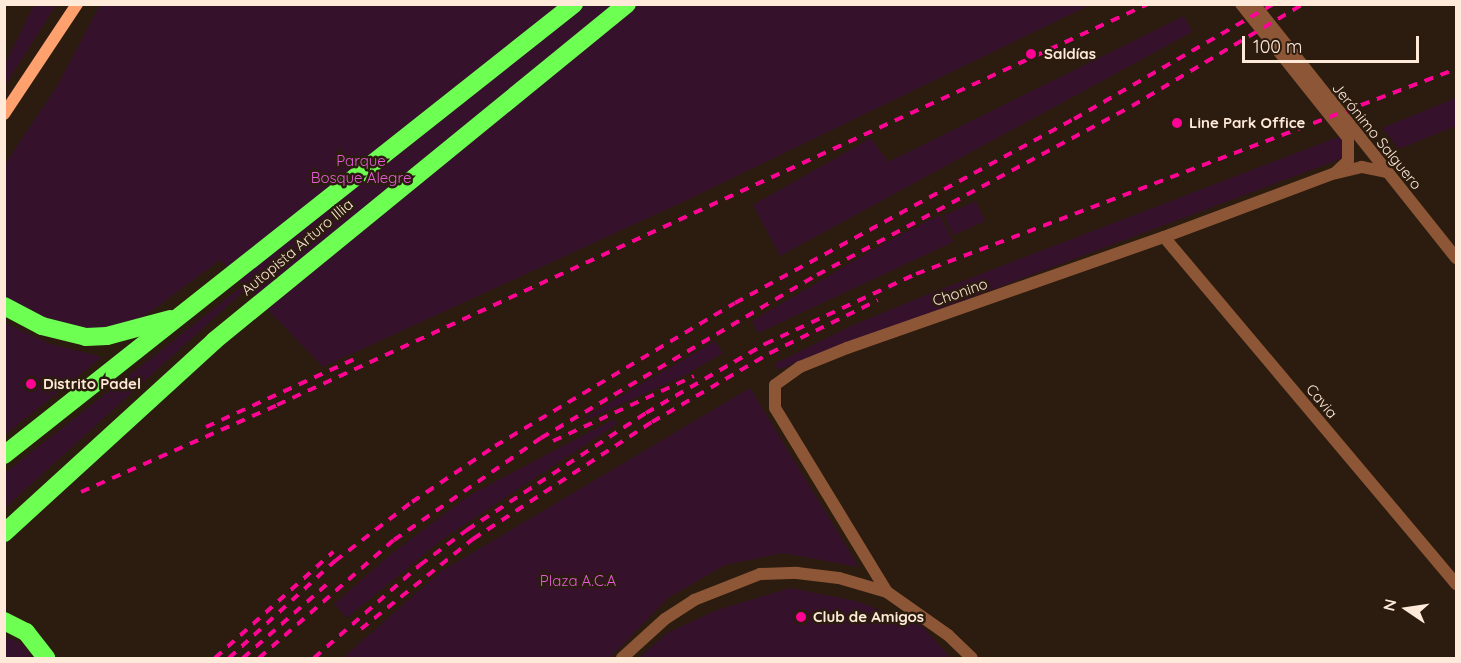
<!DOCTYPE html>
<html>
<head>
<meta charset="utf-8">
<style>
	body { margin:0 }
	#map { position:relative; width:1461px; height:663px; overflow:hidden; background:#2b1c0f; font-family:Quicksand,sans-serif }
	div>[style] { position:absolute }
	.green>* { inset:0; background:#35112b; transform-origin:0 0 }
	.minor>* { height:12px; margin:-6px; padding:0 6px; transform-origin:6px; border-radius:6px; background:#8d5636 }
	.tertiary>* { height:12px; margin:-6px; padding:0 6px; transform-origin:6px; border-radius:6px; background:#8d5636 }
	.secondary>* { height:12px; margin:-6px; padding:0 6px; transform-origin:6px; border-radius:6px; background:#ffa16f }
	.motorway>* { height:18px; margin:-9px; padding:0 9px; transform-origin:9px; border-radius:9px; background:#6eff53 }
	.rail>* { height:4px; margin-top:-2px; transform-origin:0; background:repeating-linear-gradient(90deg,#ff0494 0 9px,transparent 0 17px) }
	.motorway-bridge>* { height:18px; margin:-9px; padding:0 9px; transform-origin:9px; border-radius:9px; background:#6eff53 }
	.dots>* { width:16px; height:16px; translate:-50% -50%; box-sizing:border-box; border:3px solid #2b1c0f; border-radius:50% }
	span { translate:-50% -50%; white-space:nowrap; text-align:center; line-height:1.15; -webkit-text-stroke:5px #2b1c0f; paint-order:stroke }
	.poi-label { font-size:15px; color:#ffe9d8; font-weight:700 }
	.left { translate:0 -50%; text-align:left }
	.street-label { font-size:15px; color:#ffe9d8 }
	.park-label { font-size:15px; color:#e95ade }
	.frame { position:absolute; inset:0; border:6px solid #ffe9d8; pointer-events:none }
	.north { position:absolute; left:1377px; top:579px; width:60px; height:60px; -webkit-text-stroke:4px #2b1c0f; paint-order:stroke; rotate:283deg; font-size:16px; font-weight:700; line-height:24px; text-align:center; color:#ffe9d8 }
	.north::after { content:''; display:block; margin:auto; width:21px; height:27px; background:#ffe9d8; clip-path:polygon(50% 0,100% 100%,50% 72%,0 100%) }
	.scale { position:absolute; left:1242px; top:36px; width:177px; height:27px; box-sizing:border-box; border:3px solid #ffe9d8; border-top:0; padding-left:8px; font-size:18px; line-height:21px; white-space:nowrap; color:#ffe9d8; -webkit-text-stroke:4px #2b1c0f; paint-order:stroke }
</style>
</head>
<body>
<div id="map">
	<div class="green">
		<i style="clip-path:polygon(34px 5px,56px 5px,5px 86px,5px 64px)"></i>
		<i style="clip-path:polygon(100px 5px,1090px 5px,685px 201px,323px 367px,247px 288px,5px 508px,5px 473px,244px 285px,220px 260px,135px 323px,104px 331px,72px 329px,39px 320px,5px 298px,5px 164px,56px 88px)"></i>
		<i style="clip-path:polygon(1184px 16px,1192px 32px,780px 256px,753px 205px,871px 138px,888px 162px)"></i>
		<i style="clip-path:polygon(1456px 98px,1456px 126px,1399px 149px,1382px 128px)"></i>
		<i style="clip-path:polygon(1338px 137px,1343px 140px,1344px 156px,1338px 160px,778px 370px,774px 364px,851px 326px,931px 293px)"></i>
		<i style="left:976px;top:201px;width:22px;height:35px;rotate:66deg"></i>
		<i style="clip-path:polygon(940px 215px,953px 242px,758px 333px,752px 321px,886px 242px)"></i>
		<i style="clip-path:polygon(4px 322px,48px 343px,102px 357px,5px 435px)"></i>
		<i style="clip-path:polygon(715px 341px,723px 353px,680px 378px,591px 418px,583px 418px)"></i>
		<i style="clip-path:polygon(750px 388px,859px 567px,783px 553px,725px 565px,668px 598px,610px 658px,343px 658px,440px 572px)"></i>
		<i style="clip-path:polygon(614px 419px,617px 424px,443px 539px,347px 618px,334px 604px,391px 554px,468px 496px)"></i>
		<i style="clip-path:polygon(790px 588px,856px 601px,921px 625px,951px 658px,639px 658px,667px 633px,717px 610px)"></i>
		<i style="clip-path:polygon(4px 636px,22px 644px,33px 658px,5px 658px)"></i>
	</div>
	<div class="minor">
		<i style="left:887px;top:592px;width:215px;rotate:-121.3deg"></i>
		<i style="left:775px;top:408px;width:23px;rotate:-90deg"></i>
		<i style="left:775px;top:385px;width:31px;rotate:-36deg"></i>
		<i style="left:800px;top:367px;width:51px;rotate:-22deg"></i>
		<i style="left:847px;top:348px;width:336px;rotate:-19.3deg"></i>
	</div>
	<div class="tertiary">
		<i style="left:1241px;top:4px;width:171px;rotate:51.4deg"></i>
		<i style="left:1348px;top:138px;width:23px;rotate:90deg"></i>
		<i style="left:1348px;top:161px;width:16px;rotate:137deg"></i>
		<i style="left:1254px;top:4px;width:325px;rotate:51.5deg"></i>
		<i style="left:1386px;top:172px;width:25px;rotate:-168deg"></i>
		<i style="left:1362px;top:167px;width:28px;rotate:167deg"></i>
		<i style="left:1335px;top:173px;width:183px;rotate:159.5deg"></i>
		<i style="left:1164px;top:237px;width:454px;rotate:49.9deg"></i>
		<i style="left:622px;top:658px;width:58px;rotate:-42.2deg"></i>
		<i style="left:665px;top:619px;width:35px;rotate:-33deg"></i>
		<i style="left:694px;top:600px;width:71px;rotate:-21.5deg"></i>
		<i style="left:760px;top:574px;width:37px;rotate:-2deg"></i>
		<i style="left:797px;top:573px;width:42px;rotate:6.8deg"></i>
		<i style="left:839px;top:578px;width:50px;rotate:16.3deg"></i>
		<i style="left:887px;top:592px;width:75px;rotate:35.2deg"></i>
		<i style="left:948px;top:635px;width:33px;rotate:44deg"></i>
	</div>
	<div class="secondary">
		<i style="left:4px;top:114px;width:132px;rotate:-56.4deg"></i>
	</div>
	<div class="motorway">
		<i style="left:4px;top:306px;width:43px;rotate:27.8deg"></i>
		<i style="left:42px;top:326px;width:45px;rotate:14deg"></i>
		<i style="left:86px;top:337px;width:21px;rotate:-3deg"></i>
		<i style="left:107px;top:336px;width:65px;rotate:-15.1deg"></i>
		<i style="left:4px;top:455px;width:727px;rotate:-38.35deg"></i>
		<i style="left:4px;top:621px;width:25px;rotate:27deg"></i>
		<i style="left:26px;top:632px;width:33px;rotate:52deg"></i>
	</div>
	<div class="rail">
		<i style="left:206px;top:427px;width:168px;rotate:-24.6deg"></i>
		<i style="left:553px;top:441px;width:155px;rotate:-24.7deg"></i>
		<i style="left:81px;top:492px;width:214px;rotate:-23.9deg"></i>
		<i style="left:277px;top:405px;width:959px;rotate:-24.72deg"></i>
		<i style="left:361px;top:629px;width:144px;rotate:-38.8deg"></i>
		<i style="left:473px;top:539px;width:214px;rotate:-33.2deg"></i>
		<i style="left:652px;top:422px;width:137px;rotate:-30.3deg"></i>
		<i style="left:770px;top:353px;width:120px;rotate:-26.1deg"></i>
		<i style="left:215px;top:658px;width:159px;rotate:-41.9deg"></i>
		<i style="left:229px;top:658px;width:144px;rotate:-42.5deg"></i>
		<i style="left:335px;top:561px;width:97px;rotate:-37.5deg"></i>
		<i style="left:412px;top:502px;width:100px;rotate:-34deg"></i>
		<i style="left:495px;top:446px;width:279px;rotate:-30.8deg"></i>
		<i style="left:735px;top:303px;width:386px;rotate:-28.5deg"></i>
		<i style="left:1074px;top:119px;width:230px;rotate:-30deg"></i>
		<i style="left:243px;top:658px;width:111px;rotate:-41.3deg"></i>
		<i style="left:259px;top:658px;width:179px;rotate:-41.2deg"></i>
		<i style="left:394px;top:540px;width:179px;rotate:-34.8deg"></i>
		<i style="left:541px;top:438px;width:321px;rotate:-30.6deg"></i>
		<i style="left:817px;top:275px;width:357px;rotate:-28.2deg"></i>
		<i style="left:1132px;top:106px;width:199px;rotate:-30.8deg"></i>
		<i style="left:314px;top:658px;width:141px;rotate:-41.3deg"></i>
		<i style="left:420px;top:565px;width:59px;rotate:-36.7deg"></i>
		<i style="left:467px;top:530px;width:214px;rotate:-33.2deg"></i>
		<i style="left:646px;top:413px;width:138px;rotate:-30.1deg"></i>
		<i style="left:765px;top:344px;width:166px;rotate:-24.9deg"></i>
		<i style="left:916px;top:274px;width:578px;rotate:-20.79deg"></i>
	</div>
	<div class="motorway-bridge">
		<i style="left:4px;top:533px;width:285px;rotate:-42.4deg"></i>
		<i style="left:214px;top:341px;width:533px;rotate:-39.21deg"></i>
	</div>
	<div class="dots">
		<i style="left:1031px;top:54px;background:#ff0494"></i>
		<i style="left:1177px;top:123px;background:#ff0494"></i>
		<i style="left:31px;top:384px;background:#ff0494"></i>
		<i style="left:801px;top:617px;background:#ff0494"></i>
	</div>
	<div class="poi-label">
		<span class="left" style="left:1044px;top:54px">Saldías</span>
		<span class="left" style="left:1189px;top:123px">Line Park Office</span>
		<span class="left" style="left:43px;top:384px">Distrito Padel</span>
		<span class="left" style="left:813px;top:617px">Club de Amigos</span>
	</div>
	<div class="street-label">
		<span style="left:1377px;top:136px;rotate:51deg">Jerónimo Salguero</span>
		<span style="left:297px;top:247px;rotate:-40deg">Autopista Arturo Illia</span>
		<span style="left:960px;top:292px;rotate:-19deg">Chonino</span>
		<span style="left:1322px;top:401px;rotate:50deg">Cavia</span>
	</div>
	<div class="park-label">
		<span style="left:361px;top:169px">Parque<br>Bosque Alegre</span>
		<span style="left:578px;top:581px">Plaza A.C.A</span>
	</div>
	<div class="frame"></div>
	<div class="north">N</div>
	<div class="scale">100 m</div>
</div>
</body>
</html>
